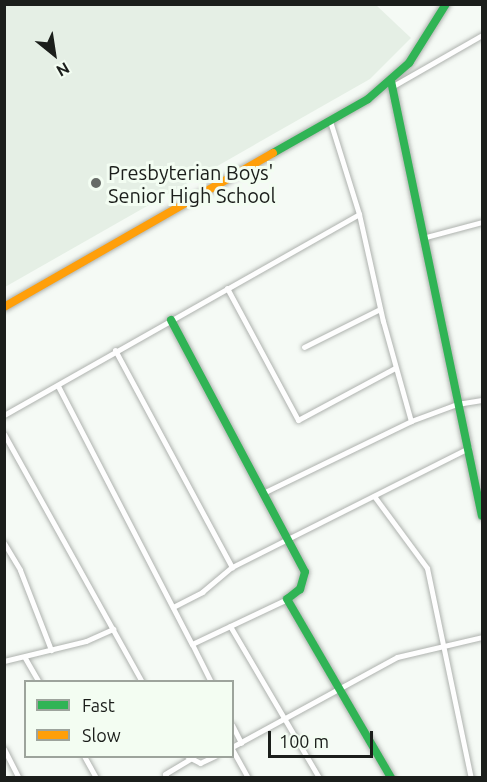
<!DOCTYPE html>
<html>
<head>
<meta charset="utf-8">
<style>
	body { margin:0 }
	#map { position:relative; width:487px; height:782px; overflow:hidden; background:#f5faf5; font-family:Ubuntu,sans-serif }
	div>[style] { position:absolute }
	.built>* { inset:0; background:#e5efe5 }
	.roads { filter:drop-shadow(0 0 2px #aeb2ae) drop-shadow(0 0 2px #aeb2ae) }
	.street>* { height:5px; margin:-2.5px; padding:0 2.5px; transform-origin:2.5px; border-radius:2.5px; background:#fefefe }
	.fast>* { height:8px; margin:-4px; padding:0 4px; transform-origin:4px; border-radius:4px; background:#30b455 }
	.slow>* { height:8px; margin:-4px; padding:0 4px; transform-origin:4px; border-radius:4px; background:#ff9f0a }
	.dots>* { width:16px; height:16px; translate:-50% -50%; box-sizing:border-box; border:3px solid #f3fdf2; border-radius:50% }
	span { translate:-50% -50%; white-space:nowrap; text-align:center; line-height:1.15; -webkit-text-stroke:6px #f3fdf2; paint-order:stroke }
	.poi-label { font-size:20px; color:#1b1e1b }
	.left { translate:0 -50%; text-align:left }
	.frame { position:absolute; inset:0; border:6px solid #1b1e1b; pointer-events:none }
	.legend { position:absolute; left:24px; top:680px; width:210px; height:78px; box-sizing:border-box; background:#f3fdf2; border:2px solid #9da49c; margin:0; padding:8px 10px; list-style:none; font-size:18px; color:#1b1e1b }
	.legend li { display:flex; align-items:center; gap:12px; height:30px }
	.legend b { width:30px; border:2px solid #9da49c }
	.north { position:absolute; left:24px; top:24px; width:60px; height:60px; -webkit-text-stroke:4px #f3fdf2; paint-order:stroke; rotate:150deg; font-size:16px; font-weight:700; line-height:24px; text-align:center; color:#1b1e1b }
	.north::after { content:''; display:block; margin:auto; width:21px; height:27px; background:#1b1e1b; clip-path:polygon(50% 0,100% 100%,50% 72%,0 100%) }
	.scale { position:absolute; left:268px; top:731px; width:105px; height:27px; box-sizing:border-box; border:3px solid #1b1e1b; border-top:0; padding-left:8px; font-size:18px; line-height:21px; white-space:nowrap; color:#1b1e1b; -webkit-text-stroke:4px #f3fdf2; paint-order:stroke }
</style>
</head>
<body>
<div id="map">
	<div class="built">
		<i style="clip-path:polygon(5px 4px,376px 5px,411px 38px,370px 79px,5px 287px)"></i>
	</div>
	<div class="roads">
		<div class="street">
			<i style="left:393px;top:86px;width:103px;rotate:-29.8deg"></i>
			<i style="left:330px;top:121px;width:97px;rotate:72.7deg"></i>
			<i style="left:359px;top:214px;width:110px;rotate:77.4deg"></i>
			<i style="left:383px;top:321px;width:104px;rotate:74.4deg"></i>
			<i style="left:426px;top:237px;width:58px;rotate:-15deg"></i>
			<i style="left:227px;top:288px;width:150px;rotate:61.7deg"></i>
			<i style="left:298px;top:420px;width:110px;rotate:-28.2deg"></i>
			<i style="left:304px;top:347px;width:85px;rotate:-26.6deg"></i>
			<i style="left:115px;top:350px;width:247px;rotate:61.7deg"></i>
			<i style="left:58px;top:386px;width:291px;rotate:62.6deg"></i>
			<i style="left:192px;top:644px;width:105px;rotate:-25.3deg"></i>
			<i style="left:4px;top:415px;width:408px;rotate:-29.5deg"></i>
			<i style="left:4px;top:434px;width:284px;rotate:60.9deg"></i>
			<i style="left:265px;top:492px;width:162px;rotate:-25.9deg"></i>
			<i style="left:411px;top:421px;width:49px;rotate:-20.3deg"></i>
			<i style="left:457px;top:404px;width:25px;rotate:-9deg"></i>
			<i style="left:374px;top:496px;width:89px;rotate:53.6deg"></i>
			<i style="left:427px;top:568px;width:215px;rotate:78.2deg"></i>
			<i style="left:4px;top:543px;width:31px;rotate:59deg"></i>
			<i style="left:20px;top:570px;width:86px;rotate:68.8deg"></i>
			<i style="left:173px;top:607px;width:33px;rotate:-27deg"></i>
			<i style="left:202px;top:592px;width:39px;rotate:-40deg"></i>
			<i style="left:232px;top:567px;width:265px;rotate:-26.7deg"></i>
			<i style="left:230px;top:626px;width:176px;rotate:59.6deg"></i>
			<i style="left:192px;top:644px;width:42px;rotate:63.4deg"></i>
			<i style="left:25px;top:658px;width:28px;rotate:60deg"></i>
			<i style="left:4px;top:661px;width:84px;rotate:-13.7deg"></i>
			<i style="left:86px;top:641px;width:30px;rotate:-24deg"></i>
			<i style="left:232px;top:725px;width:20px;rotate:63deg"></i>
			<i style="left:232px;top:747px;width:188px;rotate:-28.6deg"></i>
			<i style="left:397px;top:657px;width:87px;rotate:-13.2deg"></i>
			<i style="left:4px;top:749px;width:33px;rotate:63deg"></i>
			<i style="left:232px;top:749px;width:33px;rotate:61deg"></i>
			<i style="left:84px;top:756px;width:25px;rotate:61deg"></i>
			<i style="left:187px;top:756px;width:15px;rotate:28deg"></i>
			<i style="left:200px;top:763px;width:17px;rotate:-25deg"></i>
			<i style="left:167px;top:778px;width:4px;rotate:-117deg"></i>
			<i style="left:165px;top:774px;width:29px;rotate:-31deg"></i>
		</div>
		<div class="fast">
			<i style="left:391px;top:81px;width:444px;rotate:78.2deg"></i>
			<i style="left:273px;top:153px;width:109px;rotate:-29.6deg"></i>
			<i style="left:368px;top:99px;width:55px;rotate:-41.3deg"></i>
			<i style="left:409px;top:63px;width:70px;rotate:-57.9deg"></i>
			<i style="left:171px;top:320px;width:285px;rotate:62deg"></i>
			<i style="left:305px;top:572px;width:18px;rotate:106deg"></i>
			<i style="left:300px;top:589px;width:16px;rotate:142deg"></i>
			<i style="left:287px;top:599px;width:207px;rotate:59.8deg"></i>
		</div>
		<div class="slow">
			<i style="left:4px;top:307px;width:310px;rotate:-29.8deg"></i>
		</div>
	</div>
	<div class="dots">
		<i style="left:96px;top:183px;background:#676b67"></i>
	</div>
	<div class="poi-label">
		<span class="left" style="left:108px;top:184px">Presbyterian Boys'<br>Senior High School</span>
	</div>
	<div class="frame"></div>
	<ul class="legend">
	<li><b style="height:8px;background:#30b455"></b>Fast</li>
	<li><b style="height:8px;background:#ff9f0a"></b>Slow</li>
	</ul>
	<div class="north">N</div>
	<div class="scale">100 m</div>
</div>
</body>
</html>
